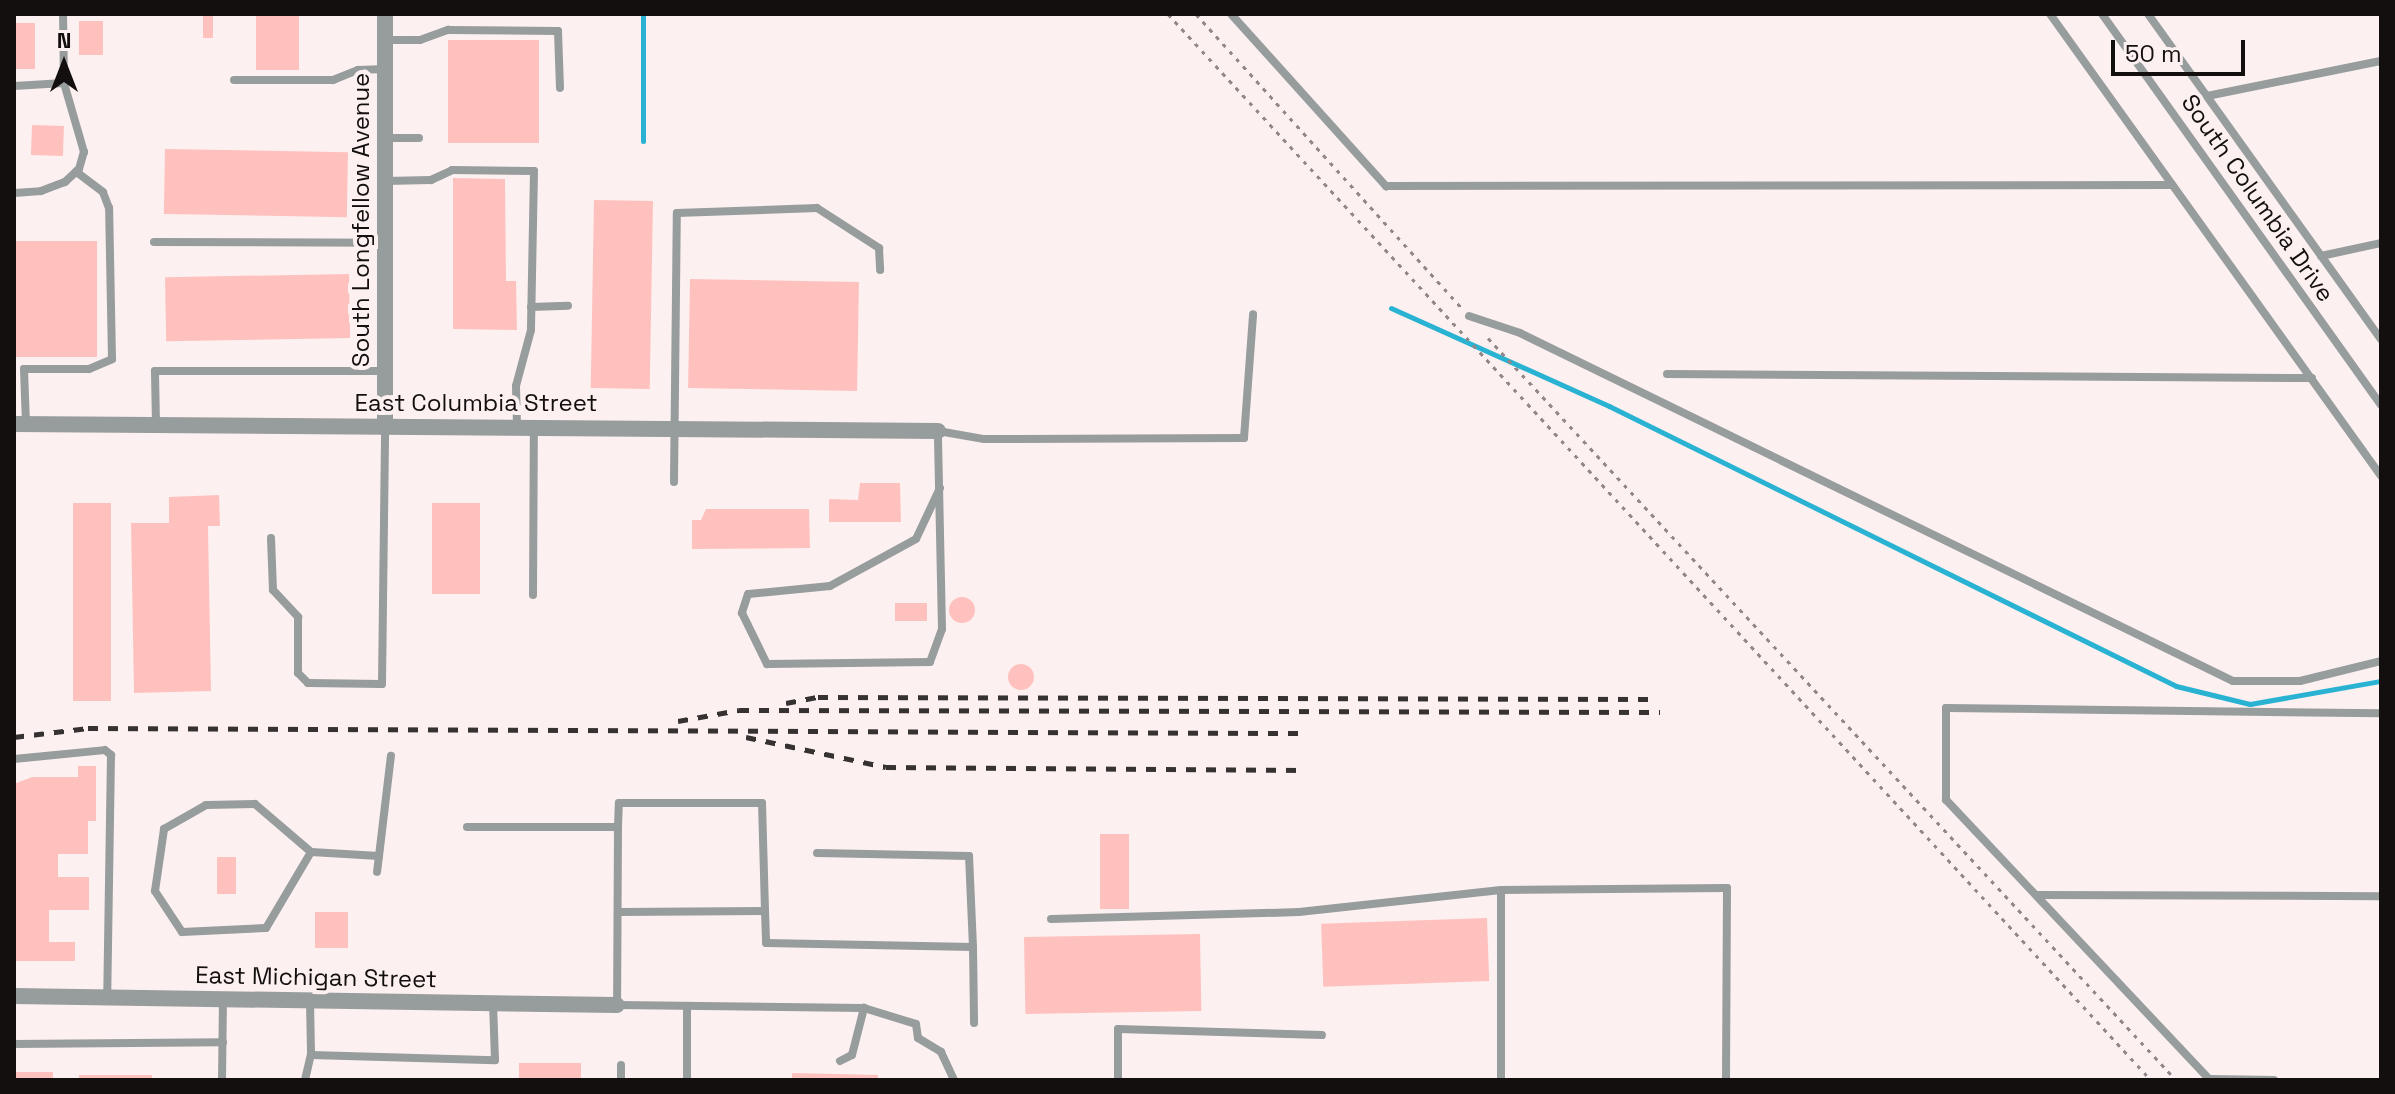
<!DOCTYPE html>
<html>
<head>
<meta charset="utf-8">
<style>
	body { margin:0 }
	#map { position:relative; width:2395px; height:1094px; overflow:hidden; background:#fcf1f0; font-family:"Space Grotesk",sans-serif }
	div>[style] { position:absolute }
	.stream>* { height:5px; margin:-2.5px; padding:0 2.5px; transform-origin:2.5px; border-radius:2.5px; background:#2ab2d2 }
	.building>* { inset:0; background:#ffc1be; transform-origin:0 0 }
	.round { border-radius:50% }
	.path>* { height:3px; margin-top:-1.5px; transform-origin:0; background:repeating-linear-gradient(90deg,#908888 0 4px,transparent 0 10px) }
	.service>* { height:8px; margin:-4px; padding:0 4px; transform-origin:4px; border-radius:4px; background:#979c9d }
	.minor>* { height:16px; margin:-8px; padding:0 8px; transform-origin:8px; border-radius:8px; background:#979c9d }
	.rail>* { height:5px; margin-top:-2.5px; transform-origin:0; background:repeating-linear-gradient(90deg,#373232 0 10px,transparent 0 20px) }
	span { translate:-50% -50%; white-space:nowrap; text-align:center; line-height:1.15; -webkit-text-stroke:8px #fcf1f0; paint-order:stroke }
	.street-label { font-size:24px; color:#130f0f }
	.frame { position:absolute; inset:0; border:16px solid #130f0f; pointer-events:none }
	.north { position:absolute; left:24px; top:24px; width:80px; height:80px; -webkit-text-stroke:6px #fcf1f0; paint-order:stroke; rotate:0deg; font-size:22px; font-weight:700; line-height:32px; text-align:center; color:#130f0f }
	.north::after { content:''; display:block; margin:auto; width:28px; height:36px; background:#130f0f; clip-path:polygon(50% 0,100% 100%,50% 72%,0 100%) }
	.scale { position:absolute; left:2111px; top:40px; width:134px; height:36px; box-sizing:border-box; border:4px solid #130f0f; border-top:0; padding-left:10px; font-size:24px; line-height:28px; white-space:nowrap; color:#130f0f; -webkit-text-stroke:6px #fcf1f0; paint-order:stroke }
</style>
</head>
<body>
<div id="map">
	<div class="stream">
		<i style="left:643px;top:141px;width:127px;rotate:-90deg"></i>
		<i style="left:1391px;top:308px;width:239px;rotate:24.2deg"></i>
		<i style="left:1609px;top:406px;width:632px;rotate:26.28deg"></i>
		<i style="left:2176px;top:686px;width:76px;rotate:13.7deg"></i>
		<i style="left:2250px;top:704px;width:133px;rotate:-10deg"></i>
	</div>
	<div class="building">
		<i style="left:203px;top:14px;width:10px;height:24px"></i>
		<i style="left:256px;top:14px;width:43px;height:56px"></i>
		<i style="left:79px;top:21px;width:24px;height:34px"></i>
		<i style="left:14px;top:23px;width:21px;height:46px"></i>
		<i style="left:448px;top:40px;width:91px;height:103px"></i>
		<i style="left:32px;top:125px;width:32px;height:30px;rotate:2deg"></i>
		<i style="left:165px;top:149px;width:183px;height:65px;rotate:1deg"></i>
		<i style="clip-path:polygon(453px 178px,505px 179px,506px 281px,516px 281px,517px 330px,453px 329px)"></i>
		<i style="left:594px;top:200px;width:59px;height:188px;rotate:1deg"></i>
		<i style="left:97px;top:241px;width:116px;height:83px;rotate:90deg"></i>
		<i style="left:349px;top:274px;width:64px;height:184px;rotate:89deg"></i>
		<i style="left:690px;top:279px;width:169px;height:109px;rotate:1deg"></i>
		<i style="clip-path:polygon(860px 483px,900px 483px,901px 522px,829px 522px,829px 499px,858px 500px)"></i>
		<i style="clip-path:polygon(219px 495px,220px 526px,208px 526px,211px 691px,134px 693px,131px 523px,169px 523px,169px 497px)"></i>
		<i style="left:73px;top:503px;width:38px;height:198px"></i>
		<i style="left:432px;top:503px;width:48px;height:91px"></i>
		<i style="clip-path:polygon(706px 509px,809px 509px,810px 548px,692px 549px,692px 520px,701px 520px)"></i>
		<i class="round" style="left:949px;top:597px;width:26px;height:26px"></i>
		<i style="left:895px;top:603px;width:32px;height:18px"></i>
		<i class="round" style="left:1008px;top:664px;width:26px;height:26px"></i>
		<i style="clip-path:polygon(78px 766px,96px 766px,96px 821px,88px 821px,88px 854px,58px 854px,58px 877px,89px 877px,89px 910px,49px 910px,49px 942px,75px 942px,75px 961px,14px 961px,14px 784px,32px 777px,78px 777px)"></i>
		<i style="left:1100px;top:834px;width:29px;height:75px"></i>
		<i style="left:217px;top:857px;width:19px;height:37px"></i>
		<i style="left:348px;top:912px;width:36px;height:33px;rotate:90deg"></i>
		<i style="left:1487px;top:918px;width:63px;height:166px;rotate:88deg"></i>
		<i style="left:1200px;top:934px;width:77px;height:176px;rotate:89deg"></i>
		<i style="left:519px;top:1063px;width:62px;height:17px"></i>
		<i style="left:53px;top:1072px;width:8px;height:38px;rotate:90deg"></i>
		<i style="clip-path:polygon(792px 1073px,878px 1075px,878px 1080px,792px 1080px)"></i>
		<i style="left:79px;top:1075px;width:73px;height:5px"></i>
	</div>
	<div class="path">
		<i style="left:1168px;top:14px;width:1450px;rotate:47.32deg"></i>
		<i style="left:1196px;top:14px;width:396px;rotate:47.9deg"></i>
		<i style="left:1488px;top:338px;width:1012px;rotate:47.16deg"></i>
	</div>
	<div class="service">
		<i style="left:1231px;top:14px;width:232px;rotate:48deg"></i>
		<i style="left:1386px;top:186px;width:786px;rotate:-0.07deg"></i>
		<i style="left:2050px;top:14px;width:568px;rotate:54.38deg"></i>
		<i style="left:2102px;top:14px;width:480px;rotate:54.5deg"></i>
		<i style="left:2148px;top:14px;width:400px;rotate:54.4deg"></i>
		<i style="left:385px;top:40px;width:35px"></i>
		<i style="left:420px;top:40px;width:30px;rotate:-20deg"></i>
		<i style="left:448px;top:30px;width:110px;rotate:0.5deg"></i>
		<i style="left:558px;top:31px;width:57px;rotate:88deg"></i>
		<i style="left:234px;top:80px;width:99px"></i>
		<i style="left:333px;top:80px;width:27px;rotate:-22deg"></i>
		<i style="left:358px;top:70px;width:27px;rotate:-2deg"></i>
		<i style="left:14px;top:86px;width:50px;rotate:-3.4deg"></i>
		<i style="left:64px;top:83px;width:69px;rotate:-90.8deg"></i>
		<i style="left:2207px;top:96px;width:177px;rotate:-11.4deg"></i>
		<i style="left:385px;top:138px;width:34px"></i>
		<i style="left:385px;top:181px;width:46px;rotate:-1.2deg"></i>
		<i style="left:431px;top:180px;width:23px;rotate:-25deg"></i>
		<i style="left:452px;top:170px;width:82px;rotate:0.7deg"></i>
		<i style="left:534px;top:171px;width:159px;rotate:91.1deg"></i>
		<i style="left:531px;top:330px;width:58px;rotate:105deg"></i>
		<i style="left:516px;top:386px;width:41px;rotate:88.6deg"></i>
		<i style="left:14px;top:193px;width:27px;rotate:-4deg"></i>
		<i style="left:41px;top:191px;width:26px;rotate:-21deg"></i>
		<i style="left:65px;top:182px;width:19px;rotate:-43deg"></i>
		<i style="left:79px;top:169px;width:18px;rotate:-74deg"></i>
		<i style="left:84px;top:152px;width:72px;rotate:-106.2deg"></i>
		<i style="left:154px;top:242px;width:230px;rotate:0.2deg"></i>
		<i style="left:2321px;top:256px;width:61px;rotate:-12.2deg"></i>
		<i style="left:531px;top:307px;width:37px;rotate:-2deg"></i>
		<i style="left:1469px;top:316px;width:54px;rotate:18.4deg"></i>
		<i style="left:1520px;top:333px;width:793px;rotate:26.02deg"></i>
		<i style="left:2233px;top:681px;width:67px"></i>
		<i style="left:2300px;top:681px;width:83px;rotate:-13.9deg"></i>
		<i style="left:1667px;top:374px;width:645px;rotate:0.36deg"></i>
		<i style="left:26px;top:424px;width:55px;rotate:-92.1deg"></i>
		<i style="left:24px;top:369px;width:65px"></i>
		<i style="left:89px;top:369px;width:25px;rotate:-23deg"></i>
		<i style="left:112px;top:359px;width:151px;rotate:-91.1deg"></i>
		<i style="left:109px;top:208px;width:17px;rotate:-111deg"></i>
		<i style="left:103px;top:192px;width:34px;rotate:-143deg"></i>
		<i style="left:156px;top:425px;width:54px;rotate:-91.1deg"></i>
		<i style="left:155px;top:371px;width:229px"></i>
		<i style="left:674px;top:482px;width:269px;rotate:-89.4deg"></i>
		<i style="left:677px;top:213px;width:140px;rotate:-2deg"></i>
		<i style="left:817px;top:208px;width:74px;rotate:32.8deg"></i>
		<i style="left:879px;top:248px;width:22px;rotate:87deg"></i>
		<i style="left:940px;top:488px;width:56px;rotate:115.2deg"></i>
		<i style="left:916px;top:539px;width:98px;rotate:151.3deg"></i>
		<i style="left:830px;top:586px;width:82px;rotate:174.4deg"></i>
		<i style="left:748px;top:594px;width:20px;rotate:108deg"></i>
		<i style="left:742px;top:613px;width:57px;rotate:63.9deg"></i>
		<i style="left:767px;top:664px;width:163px;rotate:-0.7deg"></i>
		<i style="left:930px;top:662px;width:35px;rotate:-70deg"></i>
		<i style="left:942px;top:629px;width:198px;rotate:-91.2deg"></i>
		<i style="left:938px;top:431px;width:47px;rotate:9.9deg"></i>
		<i style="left:984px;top:439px;width:260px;rotate:-0.2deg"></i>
		<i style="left:1244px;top:438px;width:124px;rotate:-85.8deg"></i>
		<i style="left:271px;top:538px;width:52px;rotate:87.8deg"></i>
		<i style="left:273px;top:590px;width:37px;rotate:47deg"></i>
		<i style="left:298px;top:617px;width:56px;rotate:90deg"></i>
		<i style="left:298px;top:673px;width:14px;rotate:45deg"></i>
		<i style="left:308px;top:683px;width:74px;rotate:0.8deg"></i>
		<i style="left:382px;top:684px;width:257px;rotate:-89.3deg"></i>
		<i style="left:533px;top:595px;width:167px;rotate:-89.7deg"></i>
		<i style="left:14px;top:759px;width:91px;rotate:-5.6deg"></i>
		<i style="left:105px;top:750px;width:8px;rotate:40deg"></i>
		<i style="left:111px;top:755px;width:242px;rotate:90.9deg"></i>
		<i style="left:467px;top:827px;width:151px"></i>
		<i style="left:618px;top:827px;width:178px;rotate:90.3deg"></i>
		<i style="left:617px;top:1005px;width:247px;rotate:0.7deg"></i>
		<i style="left:864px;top:1008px;width:54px;rotate:17.1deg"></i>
		<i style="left:916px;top:1024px;width:14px;rotate:82deg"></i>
		<i style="left:918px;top:1038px;width:27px;rotate:31deg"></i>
		<i style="left:941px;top:1052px;width:31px;rotate:65deg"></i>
		<i style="left:618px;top:827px;width:24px;rotate:-88deg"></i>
		<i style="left:619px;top:803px;width:143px"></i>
		<i style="left:762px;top:803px;width:108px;rotate:88.4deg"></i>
		<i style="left:311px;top:852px;width:88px;rotate:120.6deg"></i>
		<i style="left:266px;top:928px;width:84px;rotate:177.3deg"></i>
		<i style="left:182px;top:932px;width:49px;rotate:-123.4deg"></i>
		<i style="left:155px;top:891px;width:63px;rotate:-81.7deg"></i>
		<i style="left:164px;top:829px;width:48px;rotate:-29.7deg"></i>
		<i style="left:206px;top:805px;width:49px;rotate:-1.2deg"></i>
		<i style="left:255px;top:804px;width:74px;rotate:40.6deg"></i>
		<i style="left:311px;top:852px;width:68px;rotate:3.4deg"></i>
		<i style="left:379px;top:856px;width:16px;rotate:97deg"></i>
		<i style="left:379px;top:856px;width:101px;rotate:-83.2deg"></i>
		<i style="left:1501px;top:890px;width:226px;rotate:-0.5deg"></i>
		<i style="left:1727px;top:888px;width:192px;rotate:90.3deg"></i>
		<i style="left:2039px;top:895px;width:342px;rotate:0.2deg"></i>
		<i style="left:619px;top:912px;width:146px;rotate:-0.4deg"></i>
		<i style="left:765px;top:911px;width:32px;rotate:88deg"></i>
		<i style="left:766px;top:943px;width:207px;rotate:1.1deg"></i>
		<i style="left:973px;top:947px;width:91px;rotate:-92.5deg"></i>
		<i style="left:969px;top:856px;width:152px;rotate:-178.9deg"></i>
		<i style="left:1051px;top:919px;width:248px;rotate:-1.6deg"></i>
		<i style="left:1299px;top:912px;width:203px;rotate:-6.2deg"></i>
		<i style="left:1501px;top:890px;width:190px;rotate:90deg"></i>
		<i style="left:973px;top:947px;width:76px;rotate:89.2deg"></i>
		<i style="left:310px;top:1001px;width:54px;rotate:88.9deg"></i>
		<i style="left:311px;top:1055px;width:184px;rotate:1.6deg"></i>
		<i style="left:495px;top:1060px;width:56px;rotate:-92deg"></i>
		<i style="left:687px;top:1006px;width:74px;rotate:90deg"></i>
		<i style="left:14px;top:1044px;width:209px;rotate:-0.5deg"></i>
		<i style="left:840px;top:1061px;width:13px;rotate:-27deg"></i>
		<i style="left:852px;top:1055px;width:49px;rotate:-75.7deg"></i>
		<i style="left:621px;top:1065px;width:15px;rotate:90deg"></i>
		<i style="left:2210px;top:1079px;width:64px;rotate:0.9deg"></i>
		<i style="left:222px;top:1080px;width:81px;rotate:-89.3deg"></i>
		<i style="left:305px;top:1080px;width:26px;rotate:-77deg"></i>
		<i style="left:1118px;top:1080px;width:51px;rotate:-90deg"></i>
		<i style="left:1118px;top:1029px;width:204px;rotate:1.7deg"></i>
		<i style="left:2210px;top:1080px;width:385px;rotate:-133.3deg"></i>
		<i style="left:1946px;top:800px;width:92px;rotate:-90deg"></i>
		<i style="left:1946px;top:708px;width:435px;rotate:0.7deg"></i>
	</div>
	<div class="minor">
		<i style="left:14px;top:424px;width:924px;rotate:0.43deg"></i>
		<i style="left:385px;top:426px;width:412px;rotate:-90deg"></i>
		<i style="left:14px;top:996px;width:603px;rotate:0.86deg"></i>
	</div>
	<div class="rail">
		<i style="left:786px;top:703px;width:33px;rotate:-11deg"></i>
		<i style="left:818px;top:697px;width:838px;rotate:0.14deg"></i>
		<i style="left:678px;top:721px;width:62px;rotate:-10.2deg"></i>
		<i style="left:739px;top:710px;width:921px;rotate:0.12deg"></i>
		<i style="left:14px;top:737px;width:75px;rotate:-6.9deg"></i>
		<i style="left:88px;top:728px;width:1212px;rotate:0.24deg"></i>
		<i style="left:746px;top:737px;width:143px;rotate:12.1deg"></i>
		<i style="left:886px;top:767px;width:419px;rotate:0.4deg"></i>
	</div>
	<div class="street-label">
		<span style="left:2258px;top:198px;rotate:55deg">South Columbia Drive</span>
		<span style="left:361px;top:220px;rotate:-90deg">South Longfellow Avenue</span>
		<span style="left:476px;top:403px">East Columbia Street</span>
		<span style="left:316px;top:977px;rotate:1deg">East Michigan Street</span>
	</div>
	<div class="frame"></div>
	<div class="north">N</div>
	<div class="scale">50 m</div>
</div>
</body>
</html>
